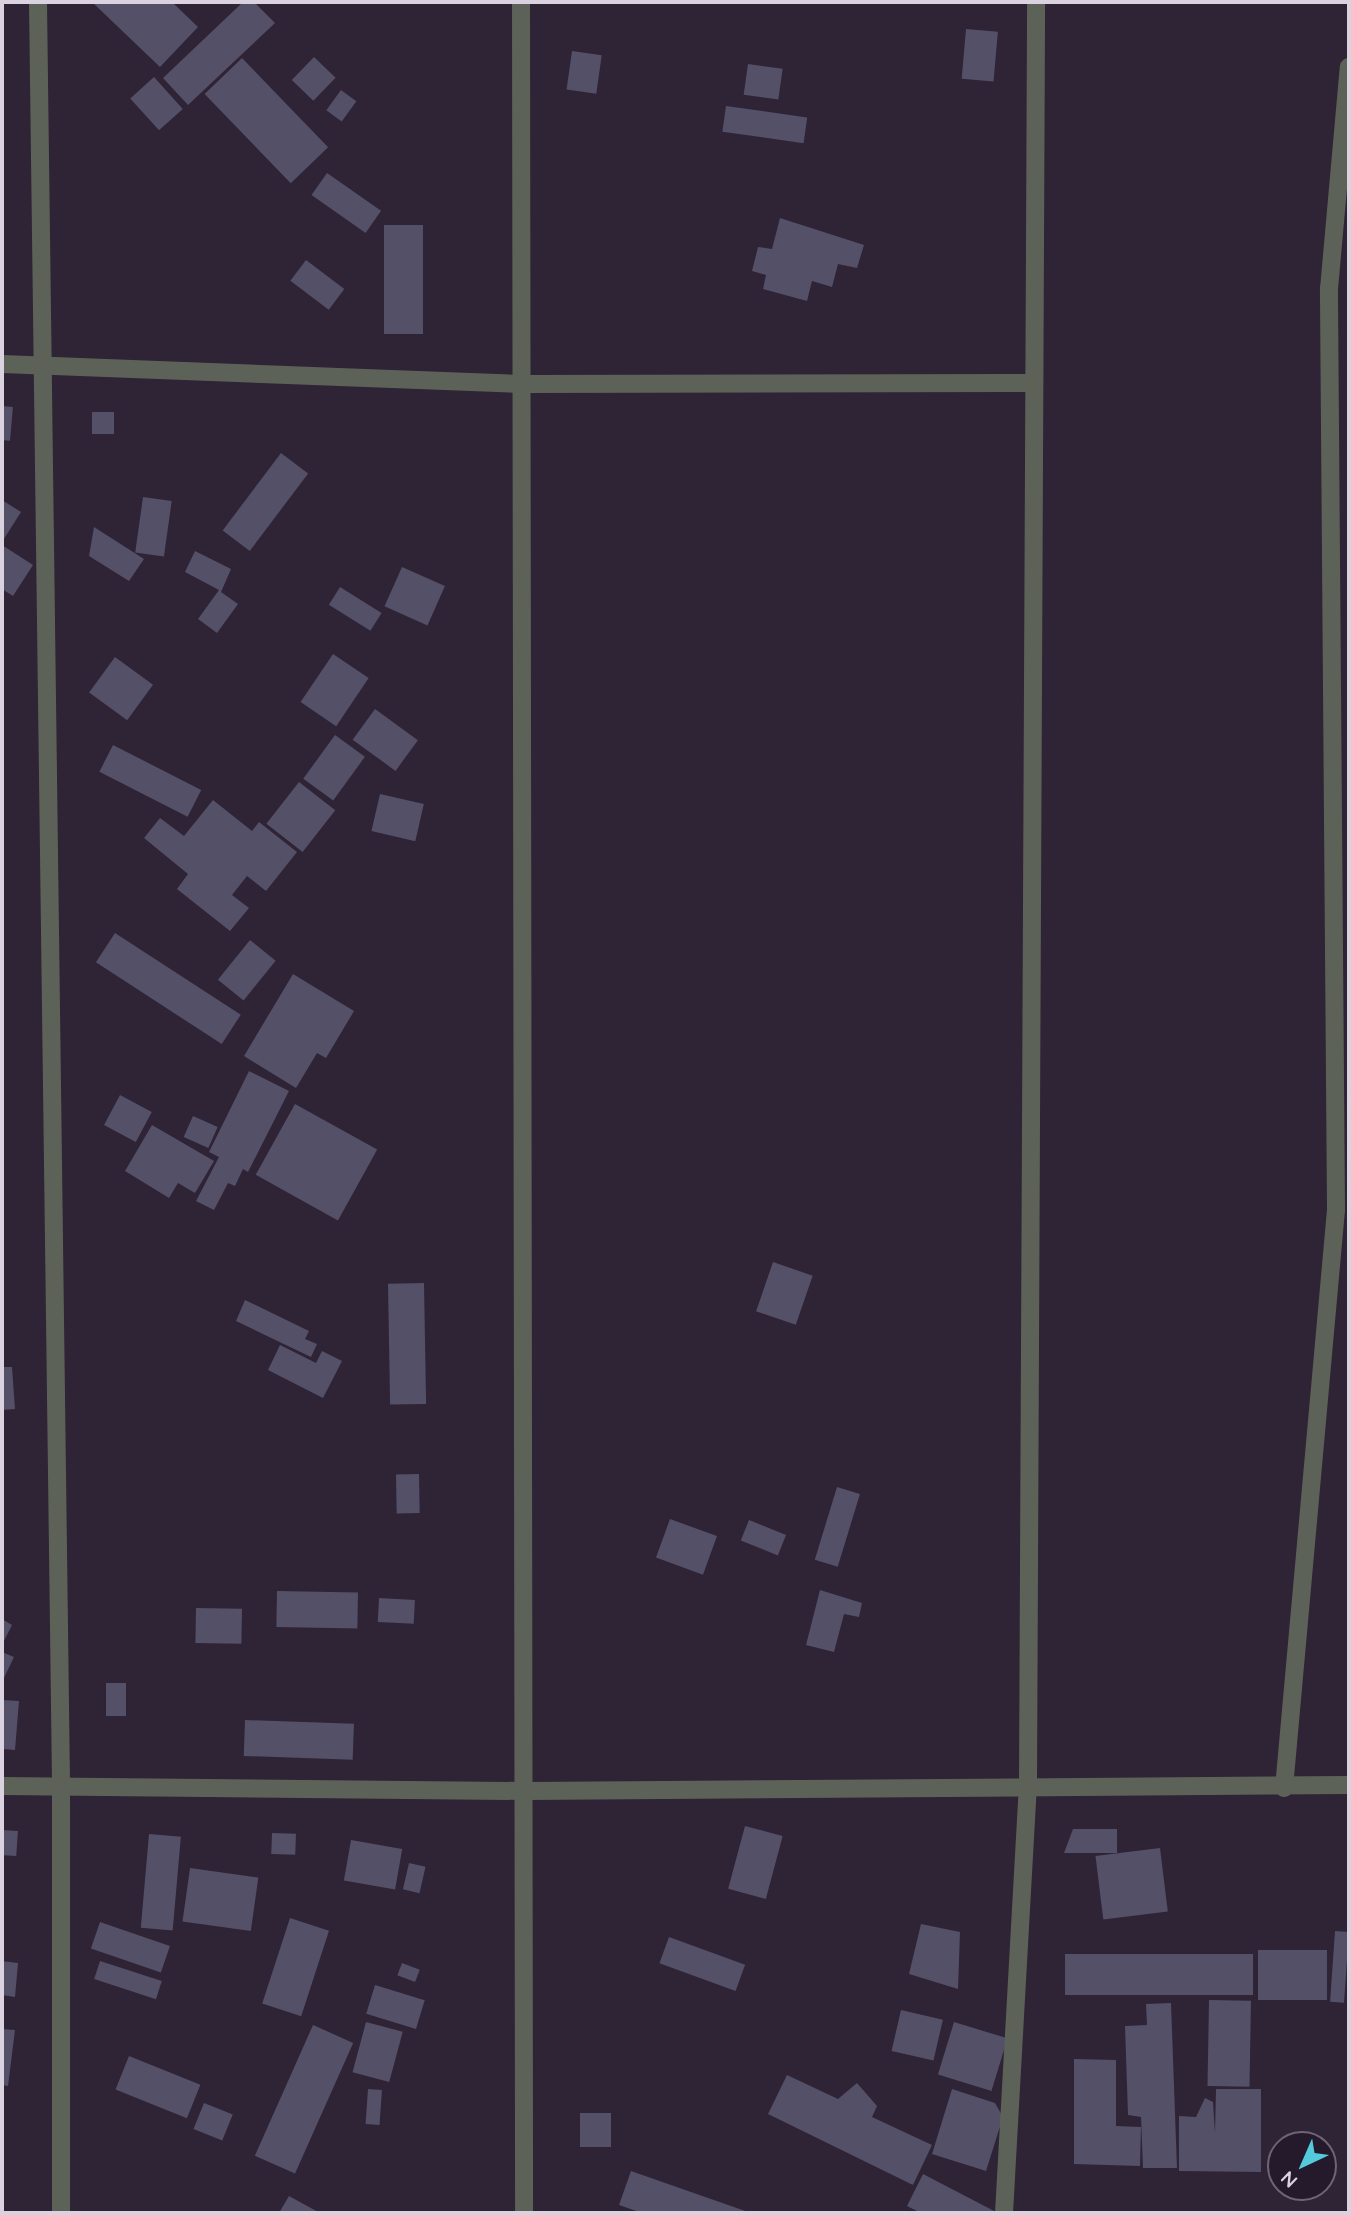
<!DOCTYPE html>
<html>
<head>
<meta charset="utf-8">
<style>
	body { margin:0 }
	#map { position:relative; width:1351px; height:2215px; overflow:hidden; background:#2f2336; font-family:Quicksand,sans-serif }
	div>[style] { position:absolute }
	.building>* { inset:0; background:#545067; transform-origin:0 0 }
	.minor>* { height:18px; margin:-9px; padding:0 9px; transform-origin:9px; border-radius:9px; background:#5d6258 }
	span { translate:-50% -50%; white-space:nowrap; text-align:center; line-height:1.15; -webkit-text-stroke:7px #251a2c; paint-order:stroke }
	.frame { position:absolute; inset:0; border:4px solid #dad2df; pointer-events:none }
	.north { position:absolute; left:1267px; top:2131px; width:70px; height:70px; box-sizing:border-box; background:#251a2c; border:2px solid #6d6474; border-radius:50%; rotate:224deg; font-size:19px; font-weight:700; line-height:28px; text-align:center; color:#dad2df }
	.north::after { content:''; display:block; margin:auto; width:24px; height:32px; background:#53cbdb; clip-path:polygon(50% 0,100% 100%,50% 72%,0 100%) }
</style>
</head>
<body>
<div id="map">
	<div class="building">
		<i style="clip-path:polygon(92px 2px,172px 2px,198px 27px,160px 67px)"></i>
		<i style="clip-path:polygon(243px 2px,254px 2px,275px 23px,188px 105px,163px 78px)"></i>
		<i style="left:966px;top:29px;width:32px;height:50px;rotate:5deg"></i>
		<i style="left:572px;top:51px;width:30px;height:39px;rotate:8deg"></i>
		<i style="left:314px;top:57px;width:30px;height:32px;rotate:44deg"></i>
		<i style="left:242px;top:58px;width:124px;height:52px;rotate:46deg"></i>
		<i style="left:748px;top:64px;width:35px;height:31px;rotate:8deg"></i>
		<i style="left:154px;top:77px;width:43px;height:32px;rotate:48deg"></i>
		<i style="left:341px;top:90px;width:19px;height:25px;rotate:36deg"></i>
		<i style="left:726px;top:106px;width:82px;height:26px;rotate:8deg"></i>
		<i style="left:327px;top:173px;width:66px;height:27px;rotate:35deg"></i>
		<i style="clip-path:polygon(780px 218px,864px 245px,857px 268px,838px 264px,832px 287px,812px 281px,807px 301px,763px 289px,766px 275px,752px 271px,758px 247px,772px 249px)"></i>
		<i style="left:384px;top:225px;width:39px;height:109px"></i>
		<i style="left:306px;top:260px;width:48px;height:26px;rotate:37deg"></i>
		<i style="left:2px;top:406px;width:11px;height:34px;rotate:5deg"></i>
		<i style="left:92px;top:412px;width:22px;height:22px"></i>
		<i style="left:281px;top:453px;width:34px;height:97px;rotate:37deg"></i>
		<i style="left:143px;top:497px;width:29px;height:56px;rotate:8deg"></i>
		<i style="clip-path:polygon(2px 500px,21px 512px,2px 542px)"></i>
		<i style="clip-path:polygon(94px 527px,144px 559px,129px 581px,89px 556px)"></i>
		<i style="clip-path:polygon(2px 545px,33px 565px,13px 596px,2px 589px)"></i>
		<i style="clip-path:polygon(195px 551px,231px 569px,221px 592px,238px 604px,217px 633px,198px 619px,219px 590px,185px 572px)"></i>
		<i style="left:402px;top:567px;width:47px;height:43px;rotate:24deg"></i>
		<i style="left:340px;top:587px;width:49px;height:21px;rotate:32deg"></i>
		<i style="left:333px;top:654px;width:43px;height:58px;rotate:34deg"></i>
		<i style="left:115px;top:657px;width:47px;height:44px;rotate:36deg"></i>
		<i style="left:375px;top:709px;width:53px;height:38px;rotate:36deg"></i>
		<i style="left:335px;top:735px;width:37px;height:54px;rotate:36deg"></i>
		<i style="left:113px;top:745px;width:99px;height:30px;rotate:27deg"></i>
		<i style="left:299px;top:782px;width:46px;height:53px;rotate:38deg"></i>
		<i style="left:380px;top:794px;width:45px;height:38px;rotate:13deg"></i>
		<i style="clip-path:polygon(213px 800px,252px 831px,259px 822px,297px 852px,266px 891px,247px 876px,232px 895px,249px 908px,230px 931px,177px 889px,188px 874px,144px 838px,160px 818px,184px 836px)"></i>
		<i style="left:115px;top:933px;width:150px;height:35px;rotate:33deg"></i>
		<i style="left:250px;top:940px;width:33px;height:51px;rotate:39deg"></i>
		<i style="clip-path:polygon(293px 974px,354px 1011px,326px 1058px,317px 1053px,296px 1088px,244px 1056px)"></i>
		<i style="clip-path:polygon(249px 1071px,289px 1091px,248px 1172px,243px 1169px,235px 1186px,228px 1183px,214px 1210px,196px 1201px,219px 1157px,209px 1152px)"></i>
		<i style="left:120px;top:1095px;width:36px;height:34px;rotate:28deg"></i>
		<i style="left:295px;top:1104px;width:94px;height:81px;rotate:29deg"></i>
		<i style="left:193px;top:1116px;width:27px;height:23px;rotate:24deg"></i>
		<i style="clip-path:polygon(152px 1125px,214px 1161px,195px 1193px,178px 1183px,169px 1198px,125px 1171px)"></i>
		<i style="left:773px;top:1262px;width:42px;height:52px;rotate:19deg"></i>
		<i style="left:424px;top:1283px;width:121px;height:36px;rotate:89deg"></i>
		<i style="clip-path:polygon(245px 1300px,309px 1331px,305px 1339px,317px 1344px,311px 1357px,236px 1321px)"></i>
		<i style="clip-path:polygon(280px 1345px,316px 1363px,322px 1351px,342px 1361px,323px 1398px,268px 1370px)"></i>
		<i style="clip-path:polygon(2px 1367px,12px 1367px,15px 1409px,2px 1410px)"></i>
		<i style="left:419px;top:1474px;width:39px;height:23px;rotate:89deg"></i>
		<i style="left:837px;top:1487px;width:24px;height:76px;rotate:17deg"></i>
		<i style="left:670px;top:1519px;width:50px;height:41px;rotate:20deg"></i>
		<i style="left:749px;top:1520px;width:40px;height:22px;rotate:22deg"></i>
		<i style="clip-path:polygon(820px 1590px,862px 1603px,859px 1617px,844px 1614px,834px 1652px,806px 1645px)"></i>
		<i style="left:277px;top:1591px;width:81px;height:36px;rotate:1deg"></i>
		<i style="left:379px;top:1598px;width:36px;height:24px;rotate:3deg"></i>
		<i style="left:196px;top:1608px;width:46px;height:35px;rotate:1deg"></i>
		<i style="clip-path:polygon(2px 1619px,12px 1625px,2px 1645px)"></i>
		<i style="clip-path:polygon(2px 1652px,14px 1657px,4px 1678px,2px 1677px)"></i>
		<i style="left:126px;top:1683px;width:33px;height:20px;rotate:90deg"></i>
		<i style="clip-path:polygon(2px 1700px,19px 1701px,15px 1750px,2px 1749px)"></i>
		<i style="left:245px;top:1720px;width:109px;height:36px;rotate:2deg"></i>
		<i style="left:745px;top:1826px;width:39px;height:65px;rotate:15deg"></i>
		<i style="clip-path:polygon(1073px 1829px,1117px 1829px,1117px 1853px,1064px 1853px)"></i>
		<i style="left:2px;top:1830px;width:16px;height:25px;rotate:4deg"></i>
		<i style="left:272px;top:1833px;width:24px;height:21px;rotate:2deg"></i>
		<i style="left:149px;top:1834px;width:32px;height:94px;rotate:5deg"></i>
		<i style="left:351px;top:1840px;width:52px;height:41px;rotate:10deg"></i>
		<i style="left:1160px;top:1848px;width:64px;height:65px;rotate:83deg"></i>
		<i style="left:409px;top:1863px;width:17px;height:27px;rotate:13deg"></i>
		<i style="left:190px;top:1868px;width:69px;height:54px;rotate:8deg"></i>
		<i style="left:290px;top:1918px;width:41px;height:90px;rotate:18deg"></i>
		<i style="left:100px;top:1922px;width:74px;height:28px;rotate:19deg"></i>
		<i style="clip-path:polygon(921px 1924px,960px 1932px,958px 1989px,909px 1974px)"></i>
		<i style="left:1335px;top:1931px;width:14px;height:71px;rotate:4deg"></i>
		<i style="left:669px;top:1937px;width:81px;height:28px;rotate:20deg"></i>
		<i style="left:1258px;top:1950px;width:69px;height:50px"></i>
		<i style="left:1253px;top:1954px;width:41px;height:188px;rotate:90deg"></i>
		<i style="clip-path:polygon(2px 1961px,18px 1963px,15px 1997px,2px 1995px)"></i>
		<i style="left:100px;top:1961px;width:65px;height:19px;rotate:18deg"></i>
		<i style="left:402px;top:1963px;width:19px;height:13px;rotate:21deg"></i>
		<i style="left:375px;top:1985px;width:52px;height:30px;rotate:17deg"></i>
		<i style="left:1209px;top:2000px;width:42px;height:86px;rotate:1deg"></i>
		<i style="clip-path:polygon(1171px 2003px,1177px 2168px,1143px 2168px,1141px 2117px,1128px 2115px,1125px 2026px,1147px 2025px,1146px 2004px)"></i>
		<i style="left:901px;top:2010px;width:43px;height:42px;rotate:13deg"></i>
		<i style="left:366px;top:2022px;width:38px;height:52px;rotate:15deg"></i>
		<i style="left:954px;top:2022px;width:56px;height:55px;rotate:17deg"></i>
		<i style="left:313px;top:2025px;width:44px;height:143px;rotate:24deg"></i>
		<i style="clip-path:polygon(2px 2029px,15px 2030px,8px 2086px,2px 2085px)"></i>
		<i style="left:129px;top:2056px;width:77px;height:36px;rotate:22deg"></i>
		<i style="clip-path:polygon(1074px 2059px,1116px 2060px,1116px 2126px,1141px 2127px,1140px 2166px,1074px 2164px)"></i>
		<i style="clip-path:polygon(787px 2075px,838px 2099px,857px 2083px,877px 2106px,872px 2117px,932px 2145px,913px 2185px,768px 2114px)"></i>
		<i style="left:368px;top:2089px;width:14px;height:35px;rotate:4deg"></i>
		<i style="clip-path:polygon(952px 2089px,995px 2103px,1003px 2117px,986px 2171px,932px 2154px)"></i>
		<i style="clip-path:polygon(1216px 2089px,1261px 2089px,1261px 2172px,1179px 2171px,1179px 2116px,1196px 2117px,1205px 2098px,1213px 2102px,1215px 2133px)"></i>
		<i style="left:204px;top:2103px;width:31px;height:28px;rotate:22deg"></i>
		<i style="left:580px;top:2113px;width:31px;height:34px"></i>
		<i style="clip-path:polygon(631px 2171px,751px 2213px,642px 2213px,619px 2205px)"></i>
		<i style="clip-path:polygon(923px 2174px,998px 2213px,921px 2213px,907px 2206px)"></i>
		<i style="clip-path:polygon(289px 2196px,320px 2213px,279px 2213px)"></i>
	</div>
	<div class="minor">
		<i style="left:38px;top:2px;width:1783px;rotate:89.26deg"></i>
		<i style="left:61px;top:1785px;width:428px;rotate:90deg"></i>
		<i style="left:521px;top:2px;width:2211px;rotate:89.92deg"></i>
		<i style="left:2px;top:364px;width:519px;rotate:2.21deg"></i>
		<i style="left:521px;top:384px;width:512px;rotate:-0.11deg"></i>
		<i style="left:2px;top:1786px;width:524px;rotate:0.55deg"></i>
		<i style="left:526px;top:1791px;width:823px;rotate:-0.42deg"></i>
		<i style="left:1284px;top:1788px;width:580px;rotate:-84.86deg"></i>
		<i style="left:1336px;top:1210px;width:921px;rotate:-90.44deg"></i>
		<i style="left:1329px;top:289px;width:223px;rotate:-84.9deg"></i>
		<i style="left:1004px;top:2213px;width:428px;rotate:-86.8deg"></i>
		<i style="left:1028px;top:1786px;width:1784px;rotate:-89.74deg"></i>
	</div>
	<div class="frame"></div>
	<div class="north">N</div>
</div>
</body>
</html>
